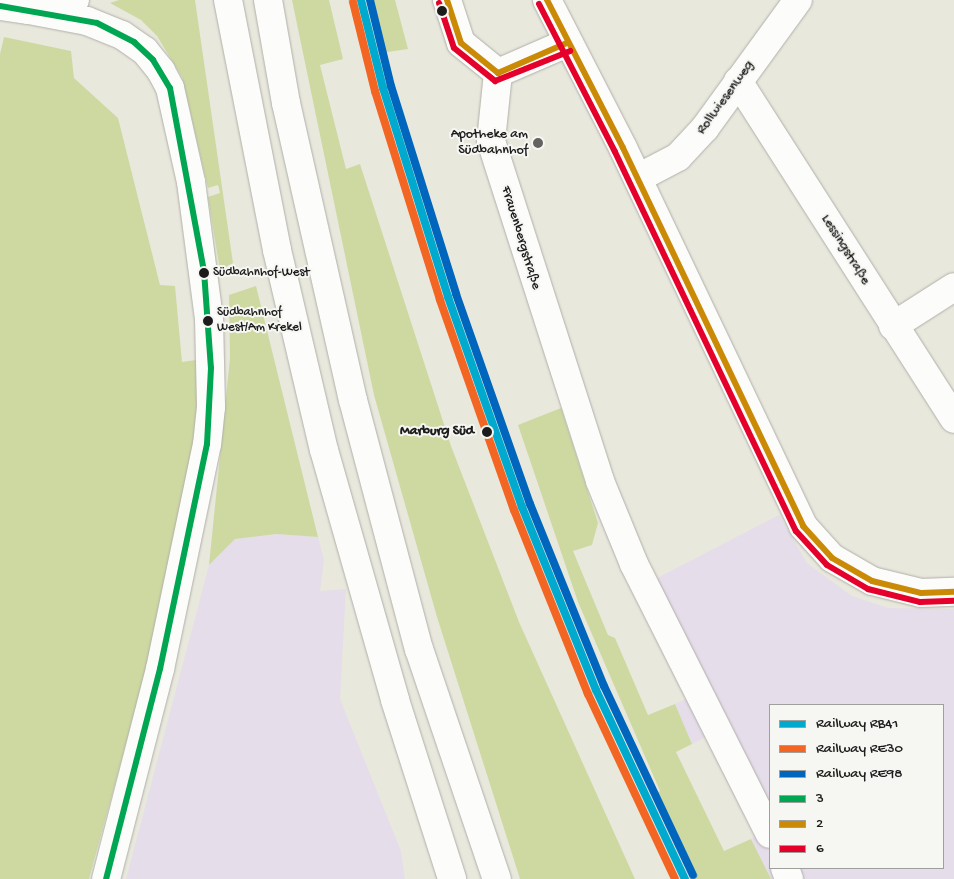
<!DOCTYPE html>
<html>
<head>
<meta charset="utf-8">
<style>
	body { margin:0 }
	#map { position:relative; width:954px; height:879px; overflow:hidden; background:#e9e8dd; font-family:"Gochi Hand",sans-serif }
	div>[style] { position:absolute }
	.built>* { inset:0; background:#e5ddea }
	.green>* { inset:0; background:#ced9a2 }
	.roads { filter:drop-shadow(0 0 1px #b0afa9) drop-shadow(0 0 1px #b0afa9) }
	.minor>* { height:28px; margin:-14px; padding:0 14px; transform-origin:14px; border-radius:14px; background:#fcfcfa }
	.major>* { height:28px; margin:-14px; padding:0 14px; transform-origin:14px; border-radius:14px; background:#fcfcfa }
	.highway>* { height:28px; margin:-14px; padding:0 14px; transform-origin:14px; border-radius:14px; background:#fcfcfa }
	.bus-1>* { height:6px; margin:-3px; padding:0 3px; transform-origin:3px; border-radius:3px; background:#00a651 }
	.bus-2>* { height:6px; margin:-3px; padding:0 3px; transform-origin:3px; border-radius:3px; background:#cb8a06 }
	.bus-3>* { height:6px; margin:-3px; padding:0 3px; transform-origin:3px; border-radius:3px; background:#e4002b }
	.rail-1>* { height:8px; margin:-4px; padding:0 4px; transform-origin:4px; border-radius:4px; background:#00a9ce }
	.rail-2>* { height:8px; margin:-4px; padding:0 4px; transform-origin:4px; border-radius:4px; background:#f26522 }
	.rail-3>* { height:8px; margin:-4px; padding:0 4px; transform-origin:4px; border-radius:4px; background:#0065bd }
	.dots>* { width:14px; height:14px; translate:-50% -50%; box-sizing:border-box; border:2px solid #f6f6f2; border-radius:50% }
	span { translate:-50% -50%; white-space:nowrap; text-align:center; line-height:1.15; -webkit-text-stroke:4px #f6f6f2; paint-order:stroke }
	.bus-label { font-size:13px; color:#1c1c1c }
	.left { translate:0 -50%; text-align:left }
	.street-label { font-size:14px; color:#1c1c1c }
	.poi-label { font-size:14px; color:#1c1c1c }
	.right { translate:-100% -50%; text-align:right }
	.stop-label { font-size:14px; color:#1c1c1c; font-weight:700 }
	.legend { position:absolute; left:769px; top:704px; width:175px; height:165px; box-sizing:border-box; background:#f6f6f2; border:1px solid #9f9f9c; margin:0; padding:6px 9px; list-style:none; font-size:15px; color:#1c1c1c }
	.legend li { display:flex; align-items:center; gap:10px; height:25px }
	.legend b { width:25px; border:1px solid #9f9f9c }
</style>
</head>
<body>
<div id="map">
	<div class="built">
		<i style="clip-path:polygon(evenodd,779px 515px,807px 563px,852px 596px,888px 608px,954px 609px,954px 879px,771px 879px,751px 839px,757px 835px,708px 736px,692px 744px,675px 704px,688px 698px,634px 590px,779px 515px,770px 705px,943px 705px,943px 868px,770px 868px,770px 705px)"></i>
		<i style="clip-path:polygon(276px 534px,318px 537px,324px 560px,320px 591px,346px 589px,340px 699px,401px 851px,405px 879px,126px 879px,209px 565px,235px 539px)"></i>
	</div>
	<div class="green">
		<i style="clip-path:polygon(119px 0,195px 0,233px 263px,220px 270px,208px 197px,220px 193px,218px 185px,208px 188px,182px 77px,157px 36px,141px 20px,110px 3px)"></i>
		<i style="clip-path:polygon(292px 0,329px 0,343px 59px,320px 65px,346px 169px,360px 164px,451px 446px,519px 622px,635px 879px,520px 879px,437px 617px,374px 395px)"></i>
		<i style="clip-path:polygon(368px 0,395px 0,408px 49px,381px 53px)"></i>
		<i style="clip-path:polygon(4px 37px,71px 51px,74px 78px,118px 118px,160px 285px,175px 286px,182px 362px,196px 360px,197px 404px,189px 483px,162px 612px,89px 879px,0 879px,0 54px)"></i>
		<i style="clip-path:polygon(256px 286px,318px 537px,276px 534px,235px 539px,209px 565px,230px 358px,229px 295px)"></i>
		<i style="clip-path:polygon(561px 408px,598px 523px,592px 545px,573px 551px,608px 635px,615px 638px,648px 715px,675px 704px,692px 744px,676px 752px,724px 851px,751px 839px,771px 879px,695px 879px,653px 795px,660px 791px,578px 602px,518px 425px)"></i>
	</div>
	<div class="roads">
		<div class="minor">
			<i style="left:447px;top:0;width:45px;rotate:72deg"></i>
			<i style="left:461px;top:43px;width:48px;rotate:39deg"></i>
			<i style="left:498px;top:73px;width:75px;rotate:-23.5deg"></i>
			<i style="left:547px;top:0;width:166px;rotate:62.8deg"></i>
			<i style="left:623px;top:148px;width:419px;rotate:64.5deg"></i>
			<i style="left:803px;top:526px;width:43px;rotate:47.8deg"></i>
			<i style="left:832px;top:558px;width:46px;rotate:29.9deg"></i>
			<i style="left:872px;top:581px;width:50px;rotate:13.8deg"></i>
			<i style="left:921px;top:593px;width:33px;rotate:-2deg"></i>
			<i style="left:29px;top:10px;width:59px;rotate:10.7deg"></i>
			<i style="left:87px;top:21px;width:38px;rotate:22deg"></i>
			<i style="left:122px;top:35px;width:28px;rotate:35deg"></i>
			<i style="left:145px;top:51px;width:26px;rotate:51deg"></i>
			<i style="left:161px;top:71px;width:19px;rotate:62deg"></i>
			<i style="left:170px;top:88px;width:96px;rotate:77.4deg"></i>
			<i style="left:191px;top:182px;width:137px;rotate:82.5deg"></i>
			<i style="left:209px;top:318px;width:89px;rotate:88.7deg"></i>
			<i style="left:211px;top:407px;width:37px;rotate:96deg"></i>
			<i style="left:207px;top:444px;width:230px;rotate:101.8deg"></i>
			<i style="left:160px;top:669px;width:217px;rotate:104.4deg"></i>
			<i style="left:498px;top:73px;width:68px;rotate:95.9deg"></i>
			<i style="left:491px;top:141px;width:357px;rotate:72.2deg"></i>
			<i style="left:600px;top:481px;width:90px;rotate:67.7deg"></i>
			<i style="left:634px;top:564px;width:302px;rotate:63.3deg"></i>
			<i style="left:738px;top:81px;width:401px;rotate:57.4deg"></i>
			<i style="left:638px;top:178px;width:45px;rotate:-27.7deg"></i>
			<i style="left:678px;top:157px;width:40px;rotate:-47deg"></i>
			<i style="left:705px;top:128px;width:158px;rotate:-54deg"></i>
			<i style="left:893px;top:326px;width:72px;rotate:-32.6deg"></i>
			<i style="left:785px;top:868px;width:12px;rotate:70deg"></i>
		</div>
		<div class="major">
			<i style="left:0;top:6px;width:29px;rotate:8deg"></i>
		</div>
		<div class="highway">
			<i style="left:228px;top:0;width:255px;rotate:78.9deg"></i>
			<i style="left:277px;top:250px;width:205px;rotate:76.8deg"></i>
			<i style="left:324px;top:450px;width:260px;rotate:74.1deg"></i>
			<i style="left:395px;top:700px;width:188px;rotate:72.3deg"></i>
			<i style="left:268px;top:0;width:105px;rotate:80.1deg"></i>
			<i style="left:286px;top:103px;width:304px;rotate:77.3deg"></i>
			<i style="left:353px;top:400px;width:258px;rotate:75.2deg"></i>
			<i style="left:419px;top:649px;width:243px;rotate:71.3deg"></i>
			<i style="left:29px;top:10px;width:47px;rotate:-12.3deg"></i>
		</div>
	</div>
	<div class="bus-1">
		<i style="left:0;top:6px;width:98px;rotate:9.9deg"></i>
		<i style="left:97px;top:23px;width:42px;rotate:27.2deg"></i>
		<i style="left:134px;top:42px;width:26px;rotate:43deg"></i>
		<i style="left:153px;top:60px;width:33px;rotate:59deg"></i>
		<i style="left:170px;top:88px;width:186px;rotate:79.5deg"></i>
		<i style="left:204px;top:271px;width:97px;rotate:85.9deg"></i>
		<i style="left:211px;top:368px;width:76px;rotate:93deg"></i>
		<i style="left:207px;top:444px;width:230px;rotate:101.8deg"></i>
		<i style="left:160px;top:669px;width:217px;rotate:104.4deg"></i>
	</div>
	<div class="bus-2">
		<i style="left:447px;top:0;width:45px;rotate:72deg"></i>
		<i style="left:461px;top:43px;width:48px;rotate:39deg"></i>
		<i style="left:498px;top:73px;width:75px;rotate:-23.5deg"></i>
		<i style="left:547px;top:0;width:166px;rotate:62.8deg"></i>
		<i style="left:623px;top:148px;width:419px;rotate:64.5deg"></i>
		<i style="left:803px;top:526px;width:43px;rotate:47.8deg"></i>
		<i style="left:832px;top:558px;width:46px;rotate:29.9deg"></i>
		<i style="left:872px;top:581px;width:50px;rotate:13.8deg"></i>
		<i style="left:921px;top:593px;width:33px;rotate:-2deg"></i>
	</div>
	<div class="bus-3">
		<i style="left:439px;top:3px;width:47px;rotate:71.6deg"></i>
		<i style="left:454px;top:48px;width:53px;rotate:38.8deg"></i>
		<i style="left:495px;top:81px;width:81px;rotate:-21.8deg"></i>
		<i style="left:539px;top:4px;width:166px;rotate:62.8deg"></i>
		<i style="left:615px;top:152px;width:420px;rotate:64.5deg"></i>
		<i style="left:796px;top:531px;width:46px;rotate:47.6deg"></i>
		<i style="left:827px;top:565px;width:48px;rotate:30.3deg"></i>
		<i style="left:868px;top:589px;width:54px;rotate:14deg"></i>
		<i style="left:920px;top:602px;width:34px;rotate:-2deg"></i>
	</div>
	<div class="rail-1">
		<i style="left:361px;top:0;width:91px;rotate:76deg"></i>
		<i style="left:383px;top:88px;width:219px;rotate:72.7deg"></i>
		<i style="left:448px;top:297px;width:223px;rotate:70.6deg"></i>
		<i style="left:522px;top:507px;width:197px;rotate:68deg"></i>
		<i style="left:596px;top:690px;width:209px;rotate:64.8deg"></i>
	</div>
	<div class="rail-2">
		<i style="left:353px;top:2px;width:92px;rotate:76.1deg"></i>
		<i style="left:375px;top:91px;width:219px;rotate:72.7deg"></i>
		<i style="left:440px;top:300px;width:223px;rotate:70.6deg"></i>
		<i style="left:514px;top:510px;width:198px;rotate:68.1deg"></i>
		<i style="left:588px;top:694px;width:204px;rotate:64.8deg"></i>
	</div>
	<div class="rail-3">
		<i style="left:370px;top:0;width:89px;rotate:76.3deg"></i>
		<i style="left:391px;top:86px;width:218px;rotate:72.6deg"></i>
		<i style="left:456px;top:294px;width:223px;rotate:70.6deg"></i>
		<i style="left:530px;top:504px;width:196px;rotate:67.9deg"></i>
		<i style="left:604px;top:686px;width:209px;rotate:64.8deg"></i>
	</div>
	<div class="dots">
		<i style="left:442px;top:11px;background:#1c1c1c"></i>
		<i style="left:538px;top:143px;background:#646360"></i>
		<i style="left:204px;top:273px;background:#1c1c1c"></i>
		<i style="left:208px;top:321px;background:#1c1c1c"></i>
		<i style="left:487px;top:432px;background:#1c1c1c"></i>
	</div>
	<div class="bus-label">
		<span class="left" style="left:213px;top:273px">Südbahnhof-West</span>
		<span class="left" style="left:217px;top:321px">Südbahnhof<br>West/Am Krekel</span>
	</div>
	<div class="street-label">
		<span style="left:726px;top:98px;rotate:-54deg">Rollwiesenweg</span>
		<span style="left:520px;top:238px;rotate:73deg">Frauenbergstraße</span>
		<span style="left:845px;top:250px;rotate:58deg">Lessingstraße</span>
	</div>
	<div class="poi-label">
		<span class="right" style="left:528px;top:143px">Apotheke am<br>Südbahnhof</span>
	</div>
	<div class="stop-label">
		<span class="right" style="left:474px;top:432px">Marburg Süd</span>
	</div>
	<ul class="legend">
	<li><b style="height:6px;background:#00a9ce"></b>Railway RB41</li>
	<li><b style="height:6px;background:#f26522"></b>Railway RE30</li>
	<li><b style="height:6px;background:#0065bd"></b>Railway RE98</li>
	<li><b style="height:6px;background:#00a651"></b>3</li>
	<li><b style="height:6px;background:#cb8a06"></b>2</li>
	<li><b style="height:6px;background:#e4002b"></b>6</li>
	</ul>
</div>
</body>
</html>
